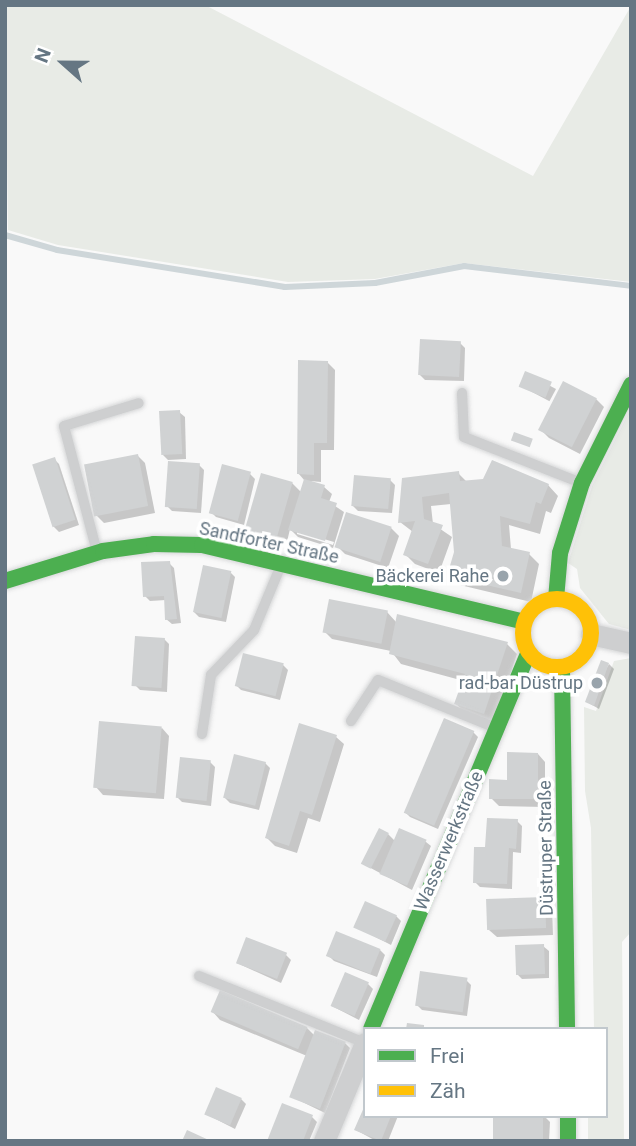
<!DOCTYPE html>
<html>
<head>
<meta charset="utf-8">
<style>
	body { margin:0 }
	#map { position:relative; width:636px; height:1146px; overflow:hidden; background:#f9f9f9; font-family:Roboto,sans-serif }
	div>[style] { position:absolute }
	.green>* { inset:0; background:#e8ebe6 }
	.shadow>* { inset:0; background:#0003; transform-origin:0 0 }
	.stream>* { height:6px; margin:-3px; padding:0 3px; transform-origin:3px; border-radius:3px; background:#ced6d9 }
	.building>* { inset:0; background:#d0d2d3; transform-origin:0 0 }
	.roads { filter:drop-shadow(0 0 2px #d5d6d7) drop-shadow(0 0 2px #d5d6d7) }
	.lane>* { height:10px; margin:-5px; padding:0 5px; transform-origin:5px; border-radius:5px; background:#cecfd0 }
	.street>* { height:21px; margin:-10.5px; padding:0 10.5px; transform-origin:10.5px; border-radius:10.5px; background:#cecfd0 }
	.fast>* { height:16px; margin:-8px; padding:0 8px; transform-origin:8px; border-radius:8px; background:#4caf50 }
	.slow>* { height:16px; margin:-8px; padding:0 8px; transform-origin:8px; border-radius:8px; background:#ffc107 }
	.slow>.ring { margin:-8px; padding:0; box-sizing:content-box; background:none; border:16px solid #ffc107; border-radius:50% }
	.dots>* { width:19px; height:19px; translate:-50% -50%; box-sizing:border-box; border:4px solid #fff; border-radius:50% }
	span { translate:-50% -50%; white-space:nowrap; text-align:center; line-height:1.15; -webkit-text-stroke:7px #fff; paint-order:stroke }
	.street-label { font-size:18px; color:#657683 }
	.poi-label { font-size:18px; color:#657683 }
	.right { translate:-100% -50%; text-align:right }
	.frame { position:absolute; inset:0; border:7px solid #657683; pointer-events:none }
	.legend { position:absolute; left:363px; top:1027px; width:245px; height:91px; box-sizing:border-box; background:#fff; border:2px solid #c1c8cd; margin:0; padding:9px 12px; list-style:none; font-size:21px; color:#657683 }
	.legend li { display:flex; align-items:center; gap:14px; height:35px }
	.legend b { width:35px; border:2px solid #c1c8cd }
	.north { position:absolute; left:28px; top:28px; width:70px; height:70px; -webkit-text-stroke:5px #fff; paint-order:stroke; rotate:291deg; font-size:19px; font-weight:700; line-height:28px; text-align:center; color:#657683 }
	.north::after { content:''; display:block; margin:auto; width:24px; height:32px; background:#657683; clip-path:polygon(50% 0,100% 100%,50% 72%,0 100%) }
</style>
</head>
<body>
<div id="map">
	<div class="green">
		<i style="clip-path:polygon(5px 5px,205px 5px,533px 176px,631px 6px,631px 282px,464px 263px,375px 279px,288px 282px,58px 245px,8px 230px)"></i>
		<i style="clip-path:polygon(631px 408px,631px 630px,609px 624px,580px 588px,577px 569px,568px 563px,592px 486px)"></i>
		<i style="clip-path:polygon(631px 658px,631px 932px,622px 942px,624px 1141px,588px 1141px,588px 1116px,606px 1116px,606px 1029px,594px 1029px,591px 828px,585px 791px,584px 707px,596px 711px,614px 661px)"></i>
	</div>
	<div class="shadow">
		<i style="clip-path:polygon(460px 343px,465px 348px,464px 381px,425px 380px,420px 375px)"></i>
		<i style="clip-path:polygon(evenodd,327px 362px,335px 370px,334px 450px,321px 450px,321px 482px,310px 481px,324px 487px,332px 494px,329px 502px,344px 512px,333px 548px,298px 537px,290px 529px,286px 546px,255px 538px,248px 530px,292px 483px,302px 493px,305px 481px,298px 473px,327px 362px,297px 531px,334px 542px,333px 545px,297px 534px,297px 531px)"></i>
		<i style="left:526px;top:373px;width:34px;height:14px;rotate:28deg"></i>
		<i style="clip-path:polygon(596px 399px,604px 407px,580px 454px,549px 438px,541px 430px)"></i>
		<i style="clip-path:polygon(179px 412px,185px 417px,186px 459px,168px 460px,163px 455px)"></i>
		<i style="clip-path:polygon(138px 456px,145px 463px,155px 513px,104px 523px,96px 515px)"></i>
		<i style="clip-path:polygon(54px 459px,59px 464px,79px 525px,59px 532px,54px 527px)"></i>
		<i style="clip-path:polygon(199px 465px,204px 470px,201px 513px,172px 511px,167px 506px)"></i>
		<i style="clip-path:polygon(458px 473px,467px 482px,548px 485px,558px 496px,551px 513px,546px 511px,540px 534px,509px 525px,511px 549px,529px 554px,539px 564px,531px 602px,460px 585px,449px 575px,456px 552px,451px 504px,431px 506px,433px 524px,452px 537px,439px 573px,415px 564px,405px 554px,413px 532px,400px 522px,404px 480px)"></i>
		<i style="clip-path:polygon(250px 474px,255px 479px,244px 525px,216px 517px,211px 512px)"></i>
		<i style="clip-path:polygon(390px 480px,395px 485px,392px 513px,358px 511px,353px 506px)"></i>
		<i style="clip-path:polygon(391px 528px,399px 536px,388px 568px,345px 554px,337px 546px)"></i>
		<i style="clip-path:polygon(169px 563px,174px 568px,181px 623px,172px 624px,166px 619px,166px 600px,150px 601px,145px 596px)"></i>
		<i style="clip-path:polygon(230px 572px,235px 577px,226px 622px,199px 617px,194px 612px)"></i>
		<i style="clip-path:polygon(387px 612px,397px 623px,507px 644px,517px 654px,494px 723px,467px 714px,456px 704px,464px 681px,401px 664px,391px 651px,332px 639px,324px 631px)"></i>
		<i style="clip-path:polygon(164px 639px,169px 644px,167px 692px,140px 690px,135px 685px)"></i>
		<i style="clip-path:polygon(609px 664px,614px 669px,599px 709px,587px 702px)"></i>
		<i style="clip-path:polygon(283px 665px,288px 670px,280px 700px,241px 690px,236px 685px)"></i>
		<i style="clip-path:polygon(162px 728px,169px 736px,164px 799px,103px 795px,96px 787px)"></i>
		<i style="clip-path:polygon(473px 732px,478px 737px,438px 829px,410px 817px,405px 812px)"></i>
		<i style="clip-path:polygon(336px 737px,344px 744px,320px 822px,308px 818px,297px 853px,275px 846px,267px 838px)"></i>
		<i style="clip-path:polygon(538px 754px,545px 762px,545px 807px,499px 806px,491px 798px)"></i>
		<i style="clip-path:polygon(210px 762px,215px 767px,211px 806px,182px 802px,177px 797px)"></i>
		<i style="clip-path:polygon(265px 763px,270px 768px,259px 810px,230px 803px,225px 798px)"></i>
		<i style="clip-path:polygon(517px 821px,522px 826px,521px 853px,513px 852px,512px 889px,480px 887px,475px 882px,487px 849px)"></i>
		<i style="clip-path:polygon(388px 834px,395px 841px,426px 842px,431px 846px,412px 890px,365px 865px)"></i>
		<i style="clip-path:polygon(544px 899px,552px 907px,553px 935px,497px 937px,489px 930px)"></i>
		<i style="clip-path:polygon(396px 916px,401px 921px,391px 945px,356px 927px)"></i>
		<i style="clip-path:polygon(543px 946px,549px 951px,549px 978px,522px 979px,517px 974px)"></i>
		<i style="clip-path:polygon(380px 950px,385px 955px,377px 977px,334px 961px,329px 956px)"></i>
		<i style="clip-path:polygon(286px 955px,291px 960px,281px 983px,237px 963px)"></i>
		<i style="clip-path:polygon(466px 980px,471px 985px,467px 1016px,422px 1010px,417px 1005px)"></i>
		<i style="clip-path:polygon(368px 984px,373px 989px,359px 1020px,332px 1006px)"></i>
		<i style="clip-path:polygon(213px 1012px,307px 1028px,315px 1036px,345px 1043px,350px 1048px,325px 1113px,292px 1097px,307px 1056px,220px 1020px)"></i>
		<i style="clip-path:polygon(241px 1099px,246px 1104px,235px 1129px,206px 1114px)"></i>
		<i style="clip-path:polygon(365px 1116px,398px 1116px,388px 1141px,376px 1141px,356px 1130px)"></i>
		<i style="clip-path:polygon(495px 1116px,544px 1116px,550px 1122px,549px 1141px,495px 1141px)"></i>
		<i style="clip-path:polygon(312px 1117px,317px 1122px,309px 1141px,270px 1141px)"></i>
	</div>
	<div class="stream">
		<i style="left:5px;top:235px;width:54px;rotate:16.1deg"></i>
		<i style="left:57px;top:250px;width:231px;rotate:9.2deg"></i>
		<i style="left:285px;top:287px;width:90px;rotate:-2.5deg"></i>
		<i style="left:375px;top:283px;width:91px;rotate:-10.8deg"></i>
		<i style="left:464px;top:266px;width:168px;rotate:6.8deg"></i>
	</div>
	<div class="building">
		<i style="left:420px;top:339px;width:41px;height:36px;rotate:3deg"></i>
		<i style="clip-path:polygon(298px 360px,328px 361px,327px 443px,314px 443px,314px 475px,297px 474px)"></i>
		<i style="left:525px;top:371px;width:29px;height:17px;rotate:22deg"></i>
		<i style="left:563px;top:381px;width:38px;height:55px;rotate:27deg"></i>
		<i style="left:180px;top:410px;width:44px;height:21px;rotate:87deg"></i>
		<i style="left:514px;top:432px;width:20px;height:9px;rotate:20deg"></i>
		<i style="left:138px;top:454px;width:53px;height:55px;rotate:79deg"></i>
		<i style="left:55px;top:457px;width:66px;height:24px;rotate:72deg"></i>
		<i style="clip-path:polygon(492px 460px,549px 484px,541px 504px,536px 502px,530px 524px,500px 516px,502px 546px,530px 552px,521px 593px,447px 576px,454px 552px,449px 493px,422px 497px,424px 519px,443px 525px,428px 564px,403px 555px,415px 521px,398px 523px,402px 478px,459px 471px,460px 481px,483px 479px)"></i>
		<i style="left:168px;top:461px;width:32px;height:46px;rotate:4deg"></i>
		<i style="left:222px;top:464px;width:30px;height:51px;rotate:15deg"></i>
		<i style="left:261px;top:473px;width:33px;height:60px;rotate:16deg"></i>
		<i style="left:354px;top:475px;width:37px;height:31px;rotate:5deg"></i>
		<i style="clip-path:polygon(304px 479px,325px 485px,321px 498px,337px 503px,325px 541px,288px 530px)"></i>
		<i style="left:346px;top:512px;width:48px;height:37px;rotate:18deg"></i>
		<i style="clip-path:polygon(170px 561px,177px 619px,165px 620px,164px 596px,143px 597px,141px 562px)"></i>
		<i style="left:203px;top:565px;width:29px;height:48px;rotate:12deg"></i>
		<i style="left:329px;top:599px;width:60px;height:34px;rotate:11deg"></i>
		<i style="clip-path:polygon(397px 614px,508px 642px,484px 714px,454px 704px,465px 674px,389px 654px)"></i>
		<i style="left:135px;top:636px;width:30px;height:50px;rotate:4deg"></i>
		<i style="left:243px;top:653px;width:42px;height:34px;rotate:14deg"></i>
		<i style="clip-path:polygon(601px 660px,609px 663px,594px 706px,585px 702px)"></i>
		<i style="left:444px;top:718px;width:33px;height:103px;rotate:23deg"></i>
		<i style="left:99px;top:721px;width:63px;height:67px;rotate:5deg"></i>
		<i style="clip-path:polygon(299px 723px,337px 735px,312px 815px,300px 811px,289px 846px,265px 838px)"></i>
		<i style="clip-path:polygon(507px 752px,538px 753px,538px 799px,489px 799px,489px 779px,507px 780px)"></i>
		<i style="left:234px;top:754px;width:33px;height:45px;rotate:14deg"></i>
		<i style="left:180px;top:757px;width:31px;height:41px;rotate:6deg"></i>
		<i style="clip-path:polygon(487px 818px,518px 819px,516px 849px,509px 848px,507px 884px,473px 883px,474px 847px,485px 847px)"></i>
		<i style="left:379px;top:828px;width:11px;height:40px;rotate:27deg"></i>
		<i style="left:399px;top:828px;width:30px;height:50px;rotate:23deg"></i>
		<i style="left:545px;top:897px;width:31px;height:59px;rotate:88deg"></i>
		<i style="left:365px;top:901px;width:35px;height:29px;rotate:24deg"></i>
		<i style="left:336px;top:931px;width:48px;height:27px;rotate:22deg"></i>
		<i style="left:246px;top:937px;width:44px;height:28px;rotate:21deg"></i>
		<i style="left:544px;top:944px;width:30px;height:29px;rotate:88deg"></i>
		<i style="left:420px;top:971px;width:48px;height:35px;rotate:8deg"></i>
		<i style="left:345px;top:972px;width:26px;height:37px;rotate:23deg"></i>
		<i style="left:220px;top:990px;width:95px;height:24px;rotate:23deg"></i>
		<i style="clip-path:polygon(407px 1023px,424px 1025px,424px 1029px,406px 1029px)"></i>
		<i style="left:315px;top:1030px;width:33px;height:72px;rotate:21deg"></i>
		<i style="left:216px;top:1087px;width:28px;height:30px;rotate:23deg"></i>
		<i style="clip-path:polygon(282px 1103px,313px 1115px,303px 1141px,267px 1141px)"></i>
		<i style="clip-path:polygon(365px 1105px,365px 1116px,391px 1116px,381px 1141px,354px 1130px)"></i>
		<i style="left:493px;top:1116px;width:50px;height:23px"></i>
		<i style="clip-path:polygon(187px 1130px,211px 1141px,182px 1141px)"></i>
	</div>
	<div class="roads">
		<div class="lane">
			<i style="left:462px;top:393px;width:44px;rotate:87.4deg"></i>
			<i style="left:464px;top:437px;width:123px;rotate:21.4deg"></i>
			<i style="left:97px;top:552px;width:130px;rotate:-104.7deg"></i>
			<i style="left:64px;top:426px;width:78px;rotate:-17deg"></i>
			<i style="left:351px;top:721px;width:49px;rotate:-56.6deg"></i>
			<i style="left:378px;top:680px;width:125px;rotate:22.1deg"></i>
			<i style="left:202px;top:734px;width:60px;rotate:-81.3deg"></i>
			<i style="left:211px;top:675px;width:62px;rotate:-46.3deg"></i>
			<i style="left:254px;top:630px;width:70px;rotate:-67.4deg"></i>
			<i style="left:199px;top:976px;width:179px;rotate:22deg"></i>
		</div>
		<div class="street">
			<i style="left:591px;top:634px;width:41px;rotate:12.7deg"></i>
			<i style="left:324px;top:1141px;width:106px;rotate:-67.3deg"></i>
		</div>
		<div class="fast">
			<i style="left:5px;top:581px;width:102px;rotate:-17deg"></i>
			<i style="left:103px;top:551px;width:51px;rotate:-7.8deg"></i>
			<i style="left:154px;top:544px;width:48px;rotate:1.2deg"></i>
			<i style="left:202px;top:545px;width:331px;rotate:13.4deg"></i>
			<i style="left:556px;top:599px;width:46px;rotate:-85deg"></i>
			<i style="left:560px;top:553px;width:73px;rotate:-72.6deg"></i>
			<i style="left:582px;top:483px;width:110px;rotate:-63.4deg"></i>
			<i style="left:562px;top:668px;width:361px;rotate:89.2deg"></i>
			<i style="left:371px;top:1029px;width:407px;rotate:-67.3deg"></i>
			<i style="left:568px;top:1116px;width:25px;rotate:90deg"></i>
		</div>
		<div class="slow">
			<i class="ring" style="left:523px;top:599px;width:52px;height:52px"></i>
		</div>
	</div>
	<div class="dots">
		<i style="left:503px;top:576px;background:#99a4ac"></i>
		<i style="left:597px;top:683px;background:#99a4ac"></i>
	</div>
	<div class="street-label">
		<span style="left:269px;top:543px;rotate:12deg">Sandforter Straße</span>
		<span style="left:449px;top:841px;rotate:-67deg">Wasserwerkstraße</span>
		<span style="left:546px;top:848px;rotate:-91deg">Düstruper Straße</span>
	</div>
	<div class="poi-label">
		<span class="right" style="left:489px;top:576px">Bäckerei Rahe</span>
		<span class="right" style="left:583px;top:683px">rad-bar Düstrup</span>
	</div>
	<div class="frame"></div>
	<ul class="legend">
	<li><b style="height:9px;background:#4caf50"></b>Frei</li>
	<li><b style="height:9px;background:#ffc107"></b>Zäh</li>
	</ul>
	<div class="north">N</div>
</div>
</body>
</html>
